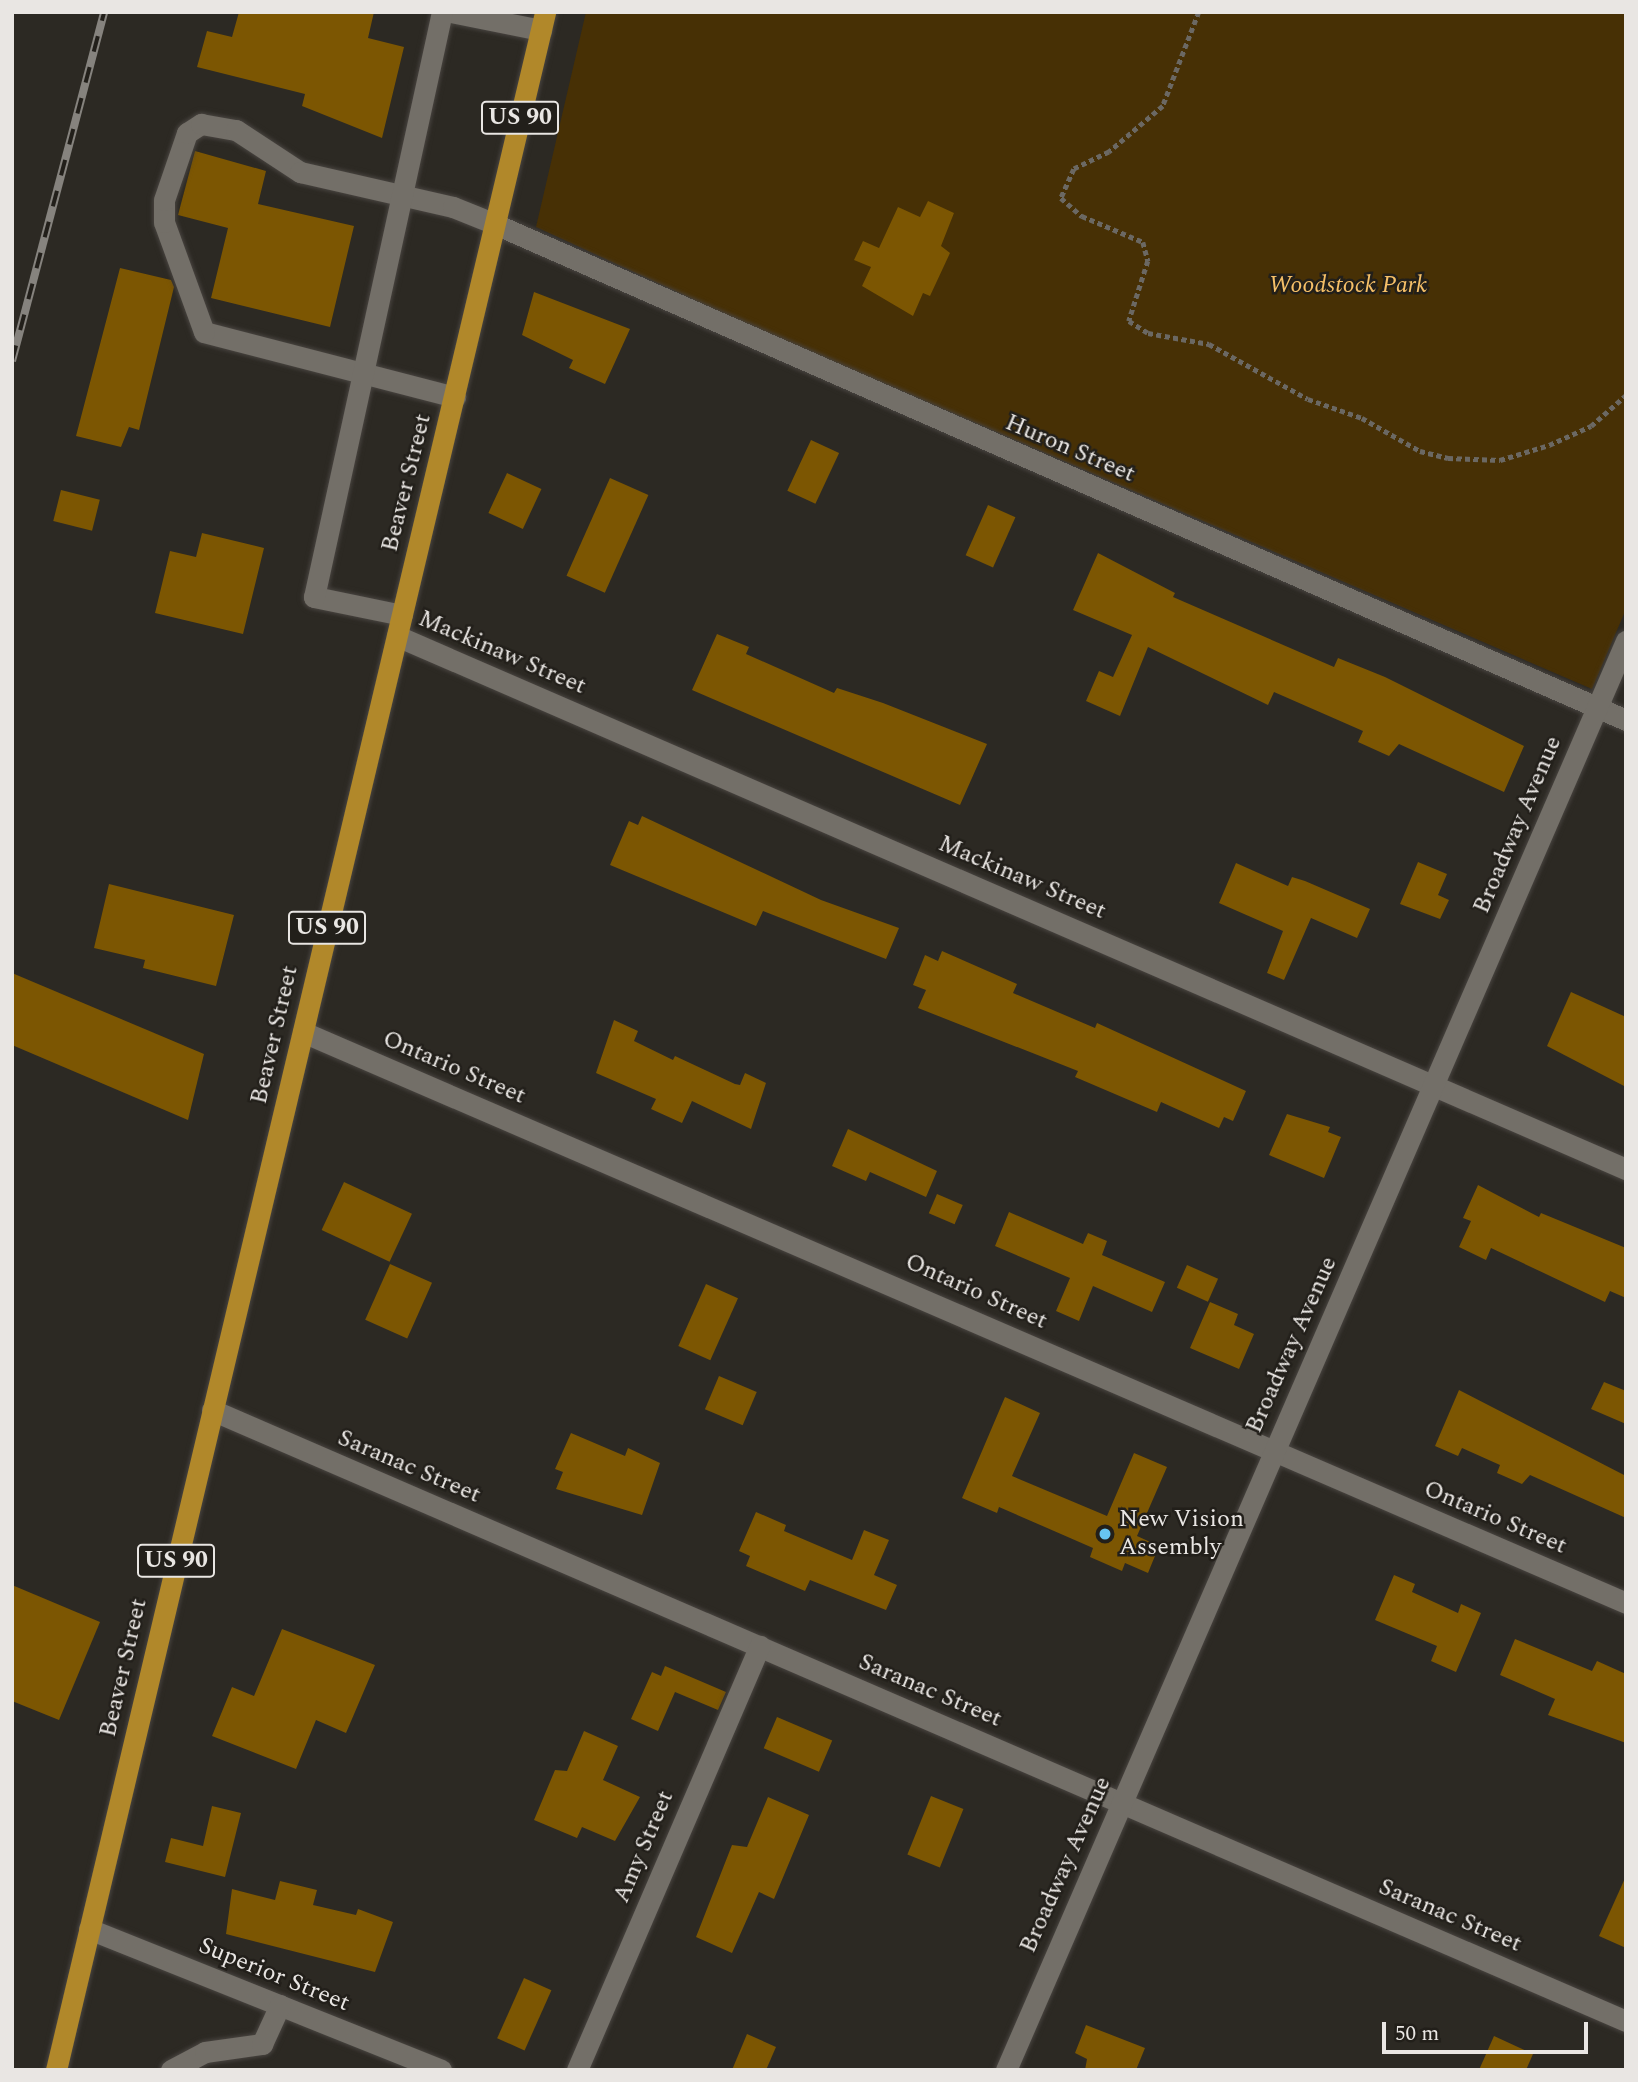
<!DOCTYPE html>
<html>
<head>
<meta charset="utf-8">
<style>
	body { margin:0 }
	#map { position:relative; width:1638px; height:2082px; overflow:hidden; background:#2c2923; font-family:Spectral,serif }
	div>[style] { position:absolute }
	.green>* { inset:0; background:#473005 }
	.building>* { inset:0; background:#7c5602; transform-origin:0 0 }
	.path>* { height:4.5px; margin-top:-2.25px; transform-origin:0; background:repeating-linear-gradient(90deg,#6b6863 0 5px,transparent 0 8.5px) }
	.roads { filter:drop-shadow(0 0 2px #484440) drop-shadow(0 0 2px #484440) }
	.minor>* { height:21px; margin:-10.5px; padding:0 10.5px; transform-origin:10.5px; border-radius:10.5px; background:#736f68 }
	.major>* { height:21px; margin:-10.5px; padding:0 10.5px; transform-origin:10.5px; border-radius:10.5px; background:#b1882a }
	.rail>* { height:8px; margin-top:-4px; transform-origin:0; background:repeating-linear-gradient(90deg,#221f1a 0 16px,#86837e 0 32px); box-sizing:border-box; border-block:2px solid #86837e }
	.dots>* { width:19px; height:19px; translate:-50% -50%; box-sizing:border-box; border:4px solid #221f1a; border-radius:50% }
	span { translate:-50% -50%; white-space:nowrap; text-align:center; line-height:1.15; -webkit-text-stroke:5px #221f1a; paint-order:stroke }
	.shield-label span { padding:2px 5px; background:#221f1a; border:2px solid; border-radius:5px; -webkit-text-stroke-width:0 }
	.shield-label { font-size:23px; color:#e9e6e3; font-weight:700 }
	.park-label { font-size:24px; color:#f6c068; font-style:italic }
	.street-label { font-size:24px; color:#e9e6e3 }
	.poi-label { font-size:24px; color:#e9e6e3 }
	.left { translate:0 -50%; text-align:left }
	.frame { position:absolute; inset:0; border:14px solid #e9e6e3; pointer-events:none }
	.scale { position:absolute; left:1382px; top:2022px; width:206px; height:32px; box-sizing:border-box; border:4px solid #e9e6e3; border-top:0; padding-left:9px; font-size:21px; line-height:24px; white-space:nowrap; color:#e9e6e3; -webkit-text-stroke:5px #221f1a; paint-order:stroke }
</style>
</head>
<body>
<div id="map">
	<div class="green">
		<i style="clip-path:polygon(586px 12px,1626px 12px,1626px 609px,1592px 689px,749px 325px,536px 227px)"></i>
	</div>
	<div class="building">
		<i style="clip-path:polygon(239px 12px,374px 12px,368px 38px,404px 47px,382px 138px,302px 106px,305px 94px,197px 67px,207px 31px,232px 37px)"></i>
		<i style="clip-path:polygon(195px 151px,266px 171px,258px 204px,354px 226px,330px 327px,211px 298px,228px 228px,178px 215px)"></i>
		<i style="clip-path:polygon(928px 201px,954px 213px,941px 246px,950px 253px,930px 296px,923px 293px,913px 316px,862px 286px,871px 267px,854px 260px,863px 241px,879px 248px,898px 207px,920px 217px)"></i>
		<i style="clip-path:polygon(120px 268px,171px 280px,174px 287px,139px 430px,129px 427px,121px 447px,76px 436px)"></i>
		<i style="clip-path:polygon(534px 292px,630px 329px,605px 384px,569px 368px,573px 360px,522px 335px)"></i>
		<i style="left:811px;top:440px;width:31px;height:56px;rotate:25deg"></i>
		<i style="left:507px;top:473px;width:38px;height:44px;rotate:25deg"></i>
		<i style="left:610px;top:478px;width:42px;height:107px;rotate:24deg"></i>
		<i style="left:61px;top:490px;width:40px;height:32px;rotate:14deg"></i>
		<i style="left:988px;top:505px;width:30px;height:55px;rotate:24deg"></i>
		<i style="clip-path:polygon(202px 533px,264px 548px,243px 634px,155px 613px,170px 551px,196px 557px)"></i>
		<i style="clip-path:polygon(1098px 553px,1175px 593px,1173px 597px,1334px 667px,1338px 658px,1385px 677px,1524px 746px,1504px 792px,1399px 744px,1389px 756px,1358px 742px,1363px 731px,1274px 692px,1268px 705px,1148px 647px,1120px 716px,1086px 701px,1099px 671px,1113px 677px,1132px 635px,1073px 610px)"></i>
		<i style="clip-path:polygon(717px 634px,749px 647px,746px 654px,834px 693px,837px 688px,883px 703px,987px 744px,960px 805px,692px 690px)"></i>
		<i style="clip-path:polygon(642px 816px,821px 900px,899px 928px,886px 959px,763px 911px,756px 926px,610px 865px,629px 821px,638px 825px)"></i>
		<i style="clip-path:polygon(1418px 862px,1447px 874px,1438px 895px,1449px 900px,1440px 919px,1400px 904px)"></i>
		<i style="clip-path:polygon(1236px 863px,1288px 886px,1292px 877px,1305px 881px,1370px 909px,1357px 938px,1311px 918px,1284px 980px,1267px 973px,1283px 931px,1219px 903px)"></i>
		<i style="clip-path:polygon(109px 884px,234px 915px,216px 986px,143px 968px,145px 960px,94px 948px)"></i>
		<i style="clip-path:polygon(942px 951px,1017px 984px,1013px 993px,1095px 1028px,1097px 1023px,1246px 1091px,1233px 1121px,1224px 1117px,1219px 1128px,1161px 1102px,1157px 1112px,1075px 1077px,1078px 1071px,918px 1008px,926px 990px,913px 985px,925px 955px,938px 961px)"></i>
		<i style="clip-path:polygon(12px 973px,204px 1054px,188px 1120px,12px 1045px)"></i>
		<i style="clip-path:polygon(1571px 992px,1626px 1017px,1626px 1087px,1547px 1046px)"></i>
		<i style="clip-path:polygon(614px 1020px,638px 1031px,634px 1041px,673px 1060px,675px 1056px,735px 1084px,740px 1085px,745px 1073px,766px 1083px,751px 1129px,692px 1101px,682px 1123px,651px 1109px,656px 1099px,596px 1073px)"></i>
		<i style="clip-path:polygon(1287px 1114px,1330px 1127px,1328px 1132px,1341px 1137px,1324px 1178px,1269px 1155px)"></i>
		<i style="clip-path:polygon(848px 1129px,937px 1171px,926px 1197px,870px 1172px,866px 1181px,832px 1166px)"></i>
		<i style="left:344px;top:1182px;width:75px;height:53px;rotate:25deg"></i>
		<i style="clip-path:polygon(1478px 1185px,1539px 1217px,1541px 1213px,1626px 1248px,1626px 1298px,1610px 1291px,1605px 1302px,1491px 1248px,1486px 1260px,1459px 1247px,1471px 1221px,1463px 1218px)"></i>
		<i style="left:937px;top:1194px;width:28px;height:21px;rotate:23deg"></i>
		<i style="clip-path:polygon(1009px 1212px,1083px 1244px,1088px 1233px,1107px 1241px,1102px 1255px,1165px 1282px,1152px 1312px,1093px 1286px,1079px 1321px,1056px 1311px,1070px 1278px,995px 1246px)"></i>
		<i style="left:390px;top:1264px;width:46px;height:61px;rotate:24deg"></i>
		<i style="left:1187px;top:1265px;width:34px;height:25px;rotate:24deg"></i>
		<i style="left:706px;top:1284px;width:35px;height:68px;rotate:24deg"></i>
		<i style="clip-path:polygon(1210px 1302px,1238px 1314px,1234px 1325px,1254px 1334px,1239px 1369px,1190px 1348px)"></i>
		<i style="left:719px;top:1376px;width:41px;height:36px;rotate:23deg"></i>
		<i style="clip-path:polygon(1604px 1382px,1626px 1391px,1626px 1424px,1591px 1409px)"></i>
		<i style="clip-path:polygon(1459px 1390px,1626px 1476px,1626px 1518px,1530px 1475px,1522px 1484px,1497px 1473px,1500px 1465px,1462px 1448px,1458px 1456px,1435px 1446px)"></i>
		<i style="clip-path:polygon(1005px 1397px,1040px 1413px,1012px 1476px,1107px 1516px,1134px 1453px,1167px 1467px,1137px 1536px,1159px 1546px,1148px 1573px,1125px 1563px,1122px 1571px,1090px 1557px,1093px 1548px,999px 1507px,997px 1513px,962px 1498px)"></i>
		<i style="clip-path:polygon(571px 1433px,625px 1456px,628px 1448px,660px 1463px,642px 1515px,556px 1489px,563px 1472px,555px 1469px)"></i>
		<i style="clip-path:polygon(756px 1512px,786px 1525px,784px 1531px,852px 1560px,864px 1530px,889px 1540px,874px 1575px,897px 1585px,886px 1610px,810px 1580px,805px 1591px,746px 1566px,750px 1556px,739px 1551px)"></i>
		<i style="clip-path:polygon(1394px 1575px,1415px 1584px,1412px 1592px,1458px 1613px,1461px 1604px,1481px 1613px,1456px 1672px,1431px 1661px,1437px 1646px,1375px 1620px)"></i>
		<i style="clip-path:polygon(12px 1585px,100px 1622px,59px 1720px,12px 1701px)"></i>
		<i style="clip-path:polygon(282px 1629px,375px 1665px,346px 1733px,316px 1720px,296px 1769px,212px 1736px,232px 1687px,254px 1696px)"></i>
		<i style="clip-path:polygon(1515px 1639px,1592px 1671px,1597px 1661px,1626px 1674px,1626px 1743px,1548px 1715px,1555px 1699px,1500px 1675px)"></i>
		<i style="clip-path:polygon(665px 1666px,726px 1692px,718px 1710px,675px 1692px,658px 1731px,631px 1719px,652px 1672px,661px 1676px)"></i>
		<i style="left:777px;top:1717px;width:60px;height:34px;rotate:23deg"></i>
		<i style="clip-path:polygon(584px 1731px,618px 1746px,603px 1780px,640px 1797px,615px 1841px,582px 1827px,577px 1838px,534px 1820px,555px 1770px,567px 1771px)"></i>
		<i style="left:931px;top:1796px;width:35px;height:63px;rotate:22deg"></i>
		<i style="clip-path:polygon(768px 1797px,809px 1815px,774px 1899px,759px 1892px,732px 1953px,696px 1937px,732px 1845px,747px 1847px)"></i>
		<i style="clip-path:polygon(212px 1806px,241px 1813px,225px 1877px,165px 1862px,171px 1838px,203px 1846px)"></i>
		<i style="clip-path:polygon(1626px 1876px,1626px 1948px,1599px 1936px)"></i>
		<i style="clip-path:polygon(280px 1881px,317px 1890px,313px 1905px,356px 1915px,358px 1909px,393px 1922px,375px 1972px,226px 1934px,232px 1889px,275px 1900px)"></i>
		<i style="left:524px;top:1978px;width:30px;height:66px;rotate:24deg"></i>
		<i style="clip-path:polygon(1086px 2025px,1145px 2048px,1136px 2070px,1085px 2070px,1087px 2059px,1075px 2053px)"></i>
		<i style="clip-path:polygon(747px 2034px,776px 2047px,766px 2070px,732px 2070px)"></i>
		<i style="clip-path:polygon(1494px 2036px,1533px 2054px,1526px 2070px,1479px 2070px)"></i>
	</div>
	<div class="path">
		<i style="left:1199px;top:12px;width:101px;rotate:111deg"></i>
		<i style="left:1163px;top:106px;width:71px;rotate:139.6deg"></i>
		<i style="left:1109px;top:152px;width:39px;rotate:154deg"></i>
		<i style="left:1074px;top:169px;width:32px;rotate:114deg"></i>
		<i style="left:1061px;top:198px;width:28px;rotate:41deg"></i>
		<i style="left:1082px;top:216px;width:66px;rotate:23.1deg"></i>
		<i style="left:1143px;top:242px;width:20px;rotate:75deg"></i>
		<i style="left:1148px;top:261px;width:63px;rotate:107.6deg"></i>
		<i style="left:1129px;top:321px;width:22px;rotate:32deg"></i>
		<i style="left:1148px;top:333px;width:62px;rotate:10.2deg"></i>
		<i style="left:1209px;top:344px;width:113px;rotate:29.1deg"></i>
		<i style="left:1308px;top:399px;width:57px;rotate:19.4deg"></i>
		<i style="left:1362px;top:418px;width:67px;rotate:29.6deg"></i>
		<i style="left:1420px;top:451px;width:29px;rotate:14deg"></i>
		<i style="left:1448px;top:458px;width:52px;rotate:2.2deg"></i>
		<i style="left:1500px;top:460px;width:51px;rotate:-17deg"></i>
		<i style="left:1549px;top:445px;width:46px;rotate:-24.3deg"></i>
		<i style="left:1591px;top:426px;width:47px;rotate:-41.5deg"></i>
	</div>
	<div class="roads">
		<div class="minor">
			<i style="left:451px;top:12px;width:92px;rotate:11.3deg"></i>
			<i style="left:455px;top:397px;width:259px;rotate:-165.5deg"></i>
			<i style="left:204px;top:332px;width:117px;rotate:-110deg"></i>
			<i style="left:164px;top:222px;width:22px;rotate:-90deg"></i>
			<i style="left:164px;top:200px;width:71px;rotate:-71.1deg"></i>
			<i style="left:187px;top:133px;width:17px;rotate:-33deg"></i>
			<i style="left:201px;top:124px;width:36px;rotate:10deg"></i>
			<i style="left:236px;top:130px;width:77px;rotate:33.3deg"></i>
			<i style="left:300px;top:172px;width:157px;rotate:12.9deg"></i>
			<i style="left:453px;top:207px;width:45px;rotate:22deg"></i>
			<i style="left:495px;top:224px;width:1235px;rotate:23.68deg"></i>
			<i style="left:402px;top:615px;width:90px;rotate:-168.4deg"></i>
			<i style="left:314px;top:597px;width:599px;rotate:-77.66deg"></i>
			<i style="left:397px;top:636px;width:1340px;rotate:23.45deg"></i>
			<i style="left:303px;top:1032px;width:1441px;rotate:23.34deg"></i>
			<i style="left:212px;top:1410px;width:1540px;rotate:23.37deg"></i>
			<i style="left:89px;top:1929px;width:379px;rotate:21.8deg"></i>
			<i style="left:171px;top:2070px;width:38px;rotate:-28deg"></i>
			<i style="left:205px;top:2052px;width:58px;rotate:-8deg"></i>
			<i style="left:262px;top:2044px;width:43px;rotate:-65.2deg"></i>
			<i style="left:577px;top:2070px;width:462px;rotate:-66.7deg"></i>
			<i style="left:1006px;top:2070px;width:1558px;rotate:-66.55deg"></i>
		</div>
		<div class="major">
			<i style="left:56px;top:2070px;width:2115px;rotate:-76.63deg"></i>
		</div>
	</div>
	<div class="rail">
		<i style="left:12px;top:361px;width:361px;rotate:-75.2deg"></i>
	</div>
	<div class="dots">
		<i style="left:1105px;top:1534px;background:#67c4f0"></i>
	</div>
	<div class="shield-label">
		<span style="left:520px;top:118px">US 90</span>
		<span style="left:327px;top:928px">US 90</span>
		<span style="left:176px;top:1561px">US 90</span>
	</div>
	<div class="park-label">
		<span style="left:1348px;top:286px">Woodstock Park</span>
	</div>
	<div class="street-label">
		<span style="left:1070px;top:449px;rotate:23deg">Huron Street</span>
		<span style="left:407px;top:483px;rotate:-76deg">Beaver Street</span>
		<span style="left:502px;top:653px;rotate:23deg">Mackinaw Street</span>
		<span style="left:1518px;top:825px;rotate:-67deg">Broadway Avenue</span>
		<span style="left:1022px;top:878px;rotate:23deg">Mackinaw Street</span>
		<span style="left:275px;top:1035px;rotate:-77deg">Beaver Street</span>
		<span style="left:454px;top:1068px;rotate:23deg">Ontario Street</span>
		<span style="left:976px;top:1292px;rotate:24deg">Ontario Street</span>
		<span style="left:1292px;top:1345px;rotate:-66deg">Broadway Avenue</span>
		<span style="left:409px;top:1467px;rotate:23deg">Saranac Street</span>
		<span style="left:1495px;top:1518px;rotate:23deg">Ontario Street</span>
		<span style="left:124px;top:1668px;rotate:-77deg">Beaver Street</span>
		<span style="left:930px;top:1691px;rotate:23deg">Saranac Street</span>
		<span style="left:644px;top:1847px;rotate:-67deg">Amy Street</span>
		<span style="left:1066px;top:1865px;rotate:-66deg">Broadway Avenue</span>
		<span style="left:1450px;top:1916px;rotate:23deg">Saranac Street</span>
		<span style="left:274px;top:1975px;rotate:22deg">Superior Street</span>
	</div>
	<div class="poi-label">
		<span class="left" style="left:1119px;top:1534px">New Vision<br>Assembly</span>
	</div>
	<div class="frame"></div>
	<div class="scale">50 m</div>
</div>
</body>
</html>
